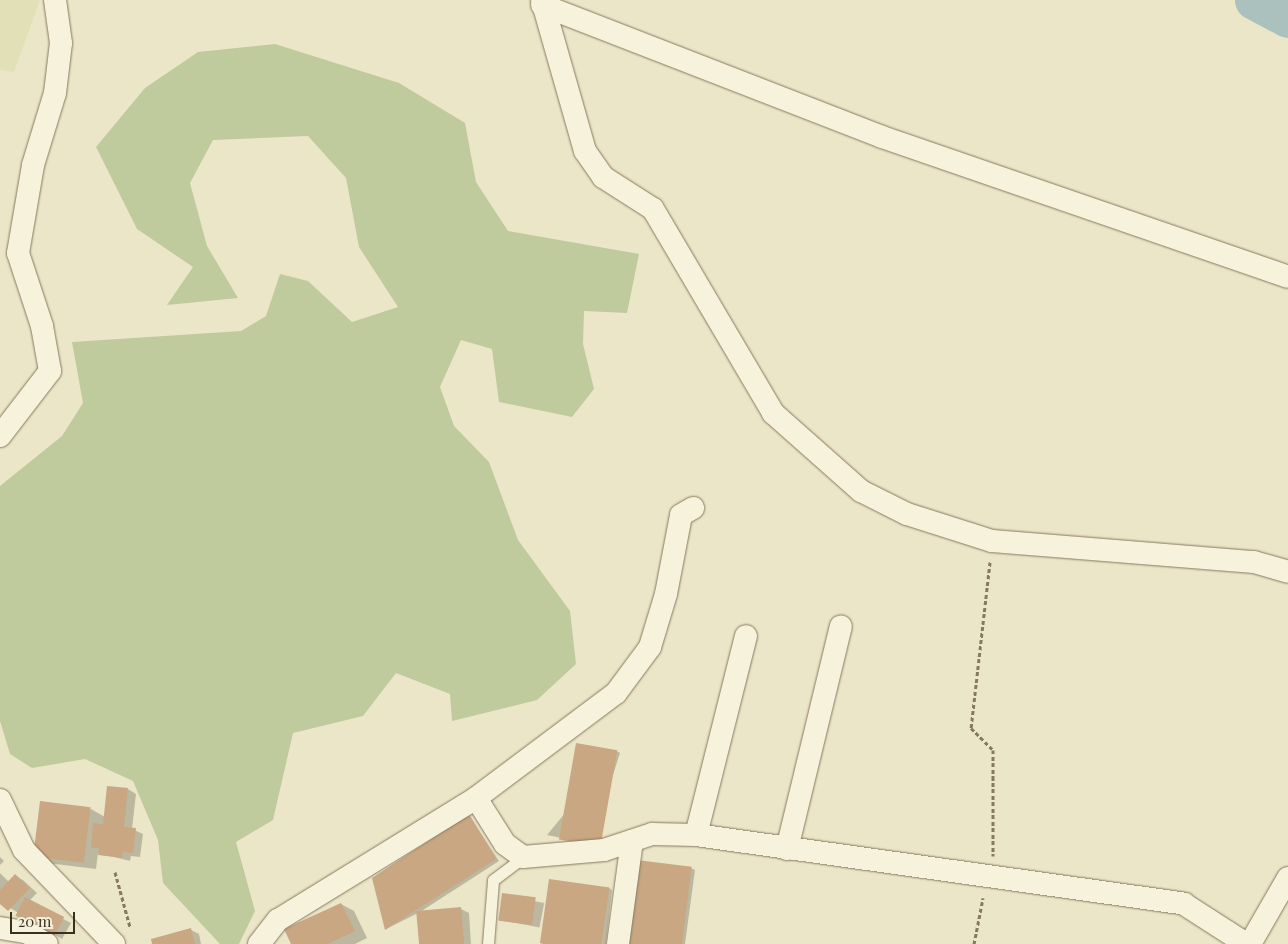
<!DOCTYPE html>
<html>
<head>
<meta charset="utf-8">
<style>
	body { margin:0 }
	#map { position:relative; width:1288px; height:944px; overflow:hidden; background:#ece6c9; font-family:"Playfair Display",serif }
	div>[style] { position:absolute }
	.farmland>* { inset:0; background:#e1e0b7 }
	.green>* { inset:0; background:#bfca9d }
	.shadow>* { inset:0; background:#0003; transform-origin:0 0 }
	.river>* { height:39px; margin:-19.5px; padding:0 19.5px; transform-origin:19.5px; border-radius:19.5px; background:#aac1bd }
	.building>* { inset:0; background:#c8a782; transform-origin:0 0 }
	.path>* { height:3px; margin-top:-1.5px; transform-origin:0; background:repeating-linear-gradient(90deg,#87795f 0 4px,transparent 0 6.5px) }
	.roads { filter:drop-shadow(0 0 1px #87795f) drop-shadow(0 0 1px #87795f) }
	.service>* { height:11px; margin:-5.5px; padding:0 5.5px; transform-origin:5.5px; border-radius:5.5px; background:#f7f2dc }
	.minor>* { height:22px; margin:-11px; padding:0 11px; transform-origin:11px; border-radius:11px; background:#f7f2dc }
	span { translate:-50% -50%; white-space:nowrap; text-align:center; line-height:1.15; -webkit-text-stroke:4px #f4efd8; paint-order:stroke }
	.scale { position:absolute; left:10px; top:912px; width:65px; height:22px; box-sizing:border-box; border:2px solid #393021; border-top:0; padding-left:6px; font-size:15px; line-height:18px; white-space:nowrap; color:#393021; -webkit-text-stroke:4px #f4efd8; paint-order:stroke }
</style>
</head>
<body>
<div id="map">
	<div class="farmland">
		<i style="clip-path:polygon(0 0,40px 0,14px 72px,0 70px)"></i>
	</div>
	<div class="green">
		<i style="clip-path:polygon(275px 44px,399px 83px,465px 123px,476px 182px,508px 231px,639px 254px,627px 313px,584px 311px,583px 344px,594px 389px,572px 417px,499px 402px,492px 349px,461px 340px,440px 387px,454px 426px,489px 462px,518px 540px,570px 611px,576px 664px,537px 700px,452px 721px,450px 694px,396px 673px,363px 716px,293px 733px,273px 820px,236px 842px,255px 911px,239px 944px,220px 944px,163px 883px,158px 840px,133px 781px,85px 759px,32px 768px,10px 754px,0 721px,0 486px,62px 436px,83px 403px,72px 342px,241px 331px,266px 316px,280px 274px,308px 281px,352px 322px,398px 307px,359px 247px,346px 178px,308px 136px,213px 140px,190px 183px,207px 246px,238px 298px,167px 305px,193px 267px,137px 229px,96px 147px,145px 88px,198px 52px)"></i>
	</div>
	<div class="shadow">
		<i style="clip-path:polygon(616px 751px,620px 753px,591px 844px,547px 835px)"></i>
		<i style="clip-path:polygon(128px 789px,136px 794px,132px 829px,143px 834px,140px 857px,131px 856px,130px 861px,98px 853px,96px 869px,47px 863px,35px 856px,91px 809px,105px 817px)"></i>
		<i style="clip-path:polygon(469px 815px,499px 861px,420px 912px,461px 909px,469px 913px,471px 944px,420px 944px,418px 913px,386px 929px,373px 879px)"></i>
		<i style="clip-path:polygon(0 857px,4px 861px,0 865px)"></i>
		<i style="clip-path:polygon(691px 868px,695px 870px,685px 944px,627px 944px)"></i>
		<i style="clip-path:polygon(0 873px,9px 882px,15px 876px,23px 880px,37px 893px,29px 901px,71px 923px,62px 939px,0 902px)"></i>
		<i style="clip-path:polygon(609px 888px,612px 890px,606px 944px,542px 944px)"></i>
		<i style="left:503px;top:895px;width:42px;height:25px;rotate:11deg"></i>
		<i style="clip-path:polygon(341px 904px,354px 911px,367px 938px,355px 944px,293px 944px)"></i>
		<i style="clip-path:polygon(191px 930px,199px 934px,201px 944px,154px 944px)"></i>
	</div>
	<div class="river">
		<i style="left:1254px;top:0;width:38px;rotate:28deg"></i>
	</div>
	<div class="building">
		<i style="left:576px;top:743px;width:42px;height:98px;rotate:10deg"></i>
		<i style="clip-path:polygon(107px 786px,128px 788px,124px 827px,136px 828px,133px 853px,123px 852px,122px 858px,98px 855px,99px 848px,91px 848px,93px 823px,103px 824px)"></i>
		<i style="left:40px;top:801px;width:51px;height:56px;rotate:7deg"></i>
		<i style="clip-path:polygon(469px 814px,496px 859px,385px 930px,372px 878px)"></i>
		<i style="left:637px;top:860px;width:55px;height:85px;rotate:7deg"></i>
		<i style="clip-path:polygon(15px 874px,30px 888px,8px 911px,0 904px,0 890px)"></i>
		<i style="left:549px;top:879px;width:61px;height:65px;rotate:8deg"></i>
		<i style="left:502px;top:893px;width:34px;height:28px;rotate:7deg"></i>
		<i style="left:25px;top:897px;width:44px;height:21px;rotate:27deg"></i>
		<i style="clip-path:polygon(341px 903px,355px 931px,328px 944px,291px 944px,284px 929px)"></i>
		<i style="left:461px;top:907px;width:37px;height:45px;rotate:85deg"></i>
		<i style="clip-path:polygon(191px 928px,195px 944px,152px 944px,151px 939px)"></i>
	</div>
	<div class="path">
		<i style="left:990px;top:562px;width:167px;rotate:96.5deg"></i>
		<i style="left:971px;top:728px;width:31px;rotate:45deg"></i>
		<i style="left:993px;top:750px;width:106px;rotate:90deg"></i>
		<i style="left:115px;top:872px;width:57px;rotate:74.7deg"></i>
		<i style="left:974px;top:944px;width:47px;rotate:-78.9deg"></i>
	</div>
	<div class="roads">
		<div class="service">
			<i style="left:488px;top:944px;width:64px;rotate:-85.5deg"></i>
			<i style="left:493px;top:880px;width:38px;rotate:-37deg"></i>
		</div>
		<div class="minor">
			<i style="left:542px;top:0;width:157px;rotate:74.1deg"></i>
			<i style="left:585px;top:151px;width:32px;rotate:55deg"></i>
			<i style="left:603px;top:177px;width:59px;rotate:32.6deg"></i>
			<i style="left:653px;top:209px;width:237px;rotate:59.5deg"></i>
			<i style="left:773px;top:413px;width:118px;rotate:41.6deg"></i>
			<i style="left:861px;top:491px;width:51px;rotate:26.6deg"></i>
			<i style="left:907px;top:514px;width:89px;rotate:17.6deg"></i>
			<i style="left:992px;top:541px;width:263px;rotate:4.6deg"></i>
			<i style="left:1254px;top:562px;width:35px;rotate:16deg"></i>
			<i style="left:542px;top:5px;width:365px;rotate:21.2deg"></i>
			<i style="left:882px;top:137px;width:429px;rotate:19deg"></i>
			<i style="left:0;top:436px;width:82px;rotate:-52.4deg"></i>
			<i style="left:50px;top:371px;width:46px;rotate:-100.1deg"></i>
			<i style="left:42px;top:326px;width:77px;rotate:-108.2deg"></i>
			<i style="left:18px;top:253px;width:89px;rotate:-80.3deg"></i>
			<i style="left:33px;top:165px;width:75px;rotate:-73deg"></i>
			<i style="left:55px;top:93px;width:50px;rotate:-83.2deg"></i>
			<i style="left:61px;top:43px;width:43px;rotate:-97.9deg"></i>
			<i style="left:476px;top:798px;width:54px;rotate:57.8deg"></i>
			<i style="left:505px;top:844px;width:22px;rotate:36deg"></i>
			<i style="left:523px;top:857px;width:81px;rotate:-4.9deg"></i>
			<i style="left:604px;top:850px;width:51px;rotate:-18.4deg"></i>
			<i style="left:652px;top:834px;width:44px;rotate:1.3deg"></i>
			<i style="left:696px;top:835px;width:493px;rotate:8deg"></i>
			<i style="left:1184px;top:904px;width:74px;rotate:32.8deg"></i>
			<i style="left:0;top:800px;width:55px;rotate:64.4deg"></i>
			<i style="left:24px;top:850px;width:130px;rotate:46.2deg"></i>
			<i style="left:696px;top:835px;width:205px;rotate:-75.9deg"></i>
			<i style="left:787px;top:849px;width:229px;rotate:-76.4deg"></i>
			<i style="left:0;top:928px;width:26px;rotate:9deg"></i>
			<i style="left:26px;top:932px;width:24px;rotate:30deg"></i>
			<i style="left:259px;top:944px;width:31px;rotate:-52deg"></i>
			<i style="left:278px;top:920px;width:233px;rotate:-31.6deg"></i>
			<i style="left:476px;top:798px;width:175px;rotate:-36.9deg"></i>
			<i style="left:616px;top:693px;width:57px;rotate:-53.5deg"></i>
			<i style="left:650px;top:647px;width:55px;rotate:-73.2deg"></i>
			<i style="left:666px;top:594px;width:80px;rotate:-79.2deg"></i>
			<i style="left:681px;top:515px;width:14px;rotate:-30deg"></i>
			<i style="left:618px;top:944px;width:104px;rotate:-82.3deg"></i>
			<i style="left:1250px;top:944px;width:76px;rotate:-60.1deg"></i>
		</div>
	</div>
	<div class="scale">20 m</div>
</div>
</body>
</html>
